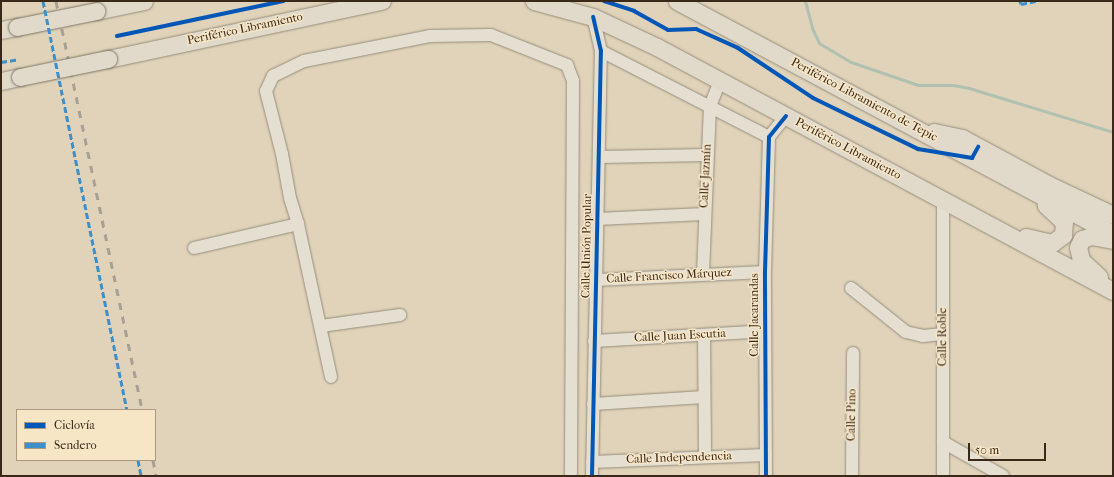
<!DOCTYPE html>
<html>
<head>
<meta charset="utf-8">
<style>
	body { margin:0 }
	#map { position:relative; width:1114px; height:477px; overflow:hidden; background:#e0d3b9; font-family:"IM FELL French Canon",serif }
	div>[style] { position:absolute }
	.stream>* { height:3px; margin:-1.5px; padding:0 1.5px; transform-origin:1.5px; border-radius:1.5px; background:#b0c1b1 }
	.roads { filter:drop-shadow(0 0 1px #968d7c) drop-shadow(0 0 1px #968d7c) }
	.minor>* { height:12px; margin:-6px; padding:0 6px; transform-origin:6px; border-radius:6px; background:#e5dfd2 }
	.highway>* { height:17px; margin:-8.5px; padding:0 8.5px; transform-origin:8.5px; border-radius:8.5px; background:#e1d9ca }
	.rail>* { height:3px; margin-top:-1.5px; transform-origin:0; background:repeating-linear-gradient(90deg,#a7a094 0 7px,transparent 0 14px) }
	.bridges { filter:drop-shadow(0 0 1px #7f7666) drop-shadow(0 0 1px #7f7666) }
	.highway-bridge>* { height:17px; margin:-8.5px; padding:0 8.5px; transform-origin:8.5px; border-radius:8.5px; background:#e1d9ca }
	.quiet>* { height:3px; margin-top:-1.5px; transform-origin:0; background:repeating-linear-gradient(90deg,#3e8fc9 0 6px,transparent 0 9px) }
	.cycleway>* { height:4px; margin:-2px; padding:0 2px; transform-origin:2px; border-radius:2px; background:#0057b8 }
	span { translate:-50% -50%; white-space:nowrap; text-align:center; line-height:1.15; -webkit-text-stroke:3px #f6e6c6; paint-order:stroke }
	.street-label { font-size:12px; color:#3a2818 }
	.frame { position:absolute; inset:0; border:2px solid #3a2818; pointer-events:none }
	.legend { position:absolute; left:16px; top:409px; width:140px; height:52px; box-sizing:border-box; background:#f6e6c6; border:1px solid #ab9a80; margin:0; padding:5px 7px; list-style:none; font-size:12px; color:#3a2818 }
	.legend li { display:flex; align-items:center; gap:8px; height:20px }
	.legend b { width:20px; border:1px solid #ab9a80 }
	.scale { position:absolute; left:968px; top:443px; width:78px; height:18px; box-sizing:border-box; border:2px solid #3a2818; border-top:0; padding-left:5px; font-size:12px; line-height:14px; white-space:nowrap; color:#3a2818; -webkit-text-stroke:3px #f6e6c6; paint-order:stroke }
</style>
</head>
<body>
<div id="map">
	<div class="stream">
		<i style="left:805px;top:1px;width:28px;rotate:75deg"></i>
		<i style="left:812px;top:28px;width:17px;rotate:65deg"></i>
		<i style="left:819px;top:43px;width:37px;rotate:31deg"></i>
		<i style="left:851px;top:62px;width:71px;rotate:18.9deg"></i>
		<i style="left:918px;top:85px;width:35px"></i>
		<i style="left:953px;top:85px;width:16px;rotate:11deg"></i>
		<i style="left:969px;top:88px;width:151px;rotate:17deg"></i>
	</div>
	<div class="roads">
		<div class="minor">
			<i style="left:601px;top:51px;width:189px;rotate:27.1deg"></i>
			<i style="left:599px;top:157px;width:108px;rotate:-1.1deg"></i>
			<i style="left:943px;top:199px;width:277px;rotate:90deg"></i>
			<i style="left:597px;top:219px;width:107px;rotate:-2.7deg"></i>
			<i style="left:194px;top:248px;width:107px;rotate:-13deg"></i>
			<i style="left:703px;top:273px;width:167px;rotate:-87.6deg"></i>
			<i style="left:710px;top:106px;width:27px;rotate:-68deg"></i>
			<i style="left:596px;top:280px;width:169px;rotate:-2.7deg"></i>
			<i style="left:851px;top:288px;width:70px;rotate:38.7deg"></i>
			<i style="left:906px;top:332px;width:17px;rotate:13deg"></i>
			<i style="left:923px;top:336px;width:20px;rotate:-6deg"></i>
			<i style="left:321px;top:326px;width:80px;rotate:-7.9deg"></i>
			<i style="left:704px;top:335px;width:122px;rotate:89.5deg"></i>
			<i style="left:594px;top:341px;width:171px;rotate:-3.3deg"></i>
			<i style="left:331px;top:377px;width:157px;rotate:-102.2deg"></i>
			<i style="left:298px;top:224px;width:27px;rotate:-107deg"></i>
			<i style="left:290px;top:198px;width:45px;rotate:-100.3deg"></i>
			<i style="left:282px;top:154px;width:65px;rotate:-104.3deg"></i>
			<i style="left:266px;top:91px;width:17px;rotate:-65deg"></i>
			<i style="left:273px;top:76px;width:34px;rotate:-26deg"></i>
			<i style="left:304px;top:61px;width:128px;rotate:-11.2deg"></i>
			<i style="left:430px;top:36px;width:61px;rotate:-0.9deg"></i>
			<i style="left:491px;top:35px;width:82px;rotate:21.5deg"></i>
			<i style="left:567px;top:65px;width:17px;rotate:69deg"></i>
			<i style="left:573px;top:81px;width:395px;rotate:90.3deg"></i>
			<i style="left:593px;top:404px;width:111px;rotate:-3.6deg"></i>
			<i style="left:943px;top:442px;width:69px;rotate:29.5deg"></i>
			<i style="left:592px;top:462px;width:174px;rotate:-2.3deg"></i>
			<i style="left:592px;top:476px;width:425px;rotate:-88.8deg"></i>
			<i style="left:601px;top:51px;width:35px;rotate:-103deg"></i>
			<i style="left:766px;top:476px;width:204px;rotate:-90.3deg"></i>
			<i style="left:765px;top:272px;width:135px;rotate:-88.3deg"></i>
			<i style="left:769px;top:137px;width:27px;rotate:-51deg"></i>
			<i style="left:852px;top:476px;width:123px;rotate:-89.5deg"></i>
		</div>
		<div class="highway">
			<i style="left:534px;top:1px;width:61px;rotate:15.2deg"></i>
			<i style="left:593px;top:17px;width:71px;rotate:25.1deg"></i>
			<i style="left:657px;top:47px;width:517px;rotate:28.15deg"></i>
			<i style="left:677px;top:1px;width:494px;rotate:28.1deg"></i>
			<i style="left:96px;top:11px;width:49px;rotate:-11.8deg"></i>
			<i style="left:1px;top:30px;width:16px;rotate:-11deg"></i>
			<i style="left:108px;top:59px;width:280px;rotate:-12deg"></i>
			<i style="left:1px;top:81px;width:19px;rotate:-12deg"></i>
			<i style="left:934px;top:132px;width:29px;rotate:12deg"></i>
			<i style="left:962px;top:138px;width:99px;rotate:28.4deg"></i>
			<i style="left:1049px;top:185px;width:71px;rotate:25.1deg"></i>
			<i style="left:1026px;top:237px;width:27px;rotate:13deg"></i>
			<i style="left:1052px;top:243px;width:14px;rotate:-36deg"></i>
			<i style="left:1063px;top:235px;width:13px;rotate:-86deg"></i>
			<i style="left:1064px;top:222px;width:25px;rotate:-137deg"></i>
			<i style="left:1099px;top:277px;width:25px;rotate:-137deg"></i>
			<i style="left:1081px;top:260px;width:13px;rotate:-103deg"></i>
			<i style="left:1078px;top:247px;width:9px;rotate:-63deg"></i>
			<i style="left:1082px;top:239px;width:9px;rotate:-18deg"></i>
			<i style="left:1091px;top:236px;width:22px;rotate:10deg"></i>
		</div>
	</div>
	<div class="rail">
		<i style="left:56px;top:1px;width:418px;rotate:78.1deg"></i>
		<i style="left:153px;top:460px;width:16px;rotate:79deg"></i>
	</div>
	<div class="bridges">
		<div class="highway-bridge">
			<i style="left:17px;top:27px;width:81px;rotate:-11.4deg"></i>
			<i style="left:20px;top:77px;width:90px;rotate:-11.6deg"></i>
		</div>
	</div>
	<div class="quiet">
		<i style="left:43px;top:1px;width:418px;rotate:78.4deg"></i>
		<i style="left:1020px;top:1px;width:3px;rotate:72deg"></i>
		<i style="left:1021px;top:4px;width:15px;rotate:-11deg"></i>
		<i style="left:1px;top:62px;width:18px;rotate:-9deg"></i>
		<i style="left:138px;top:460px;width:16px;rotate:79deg"></i>
	</div>
	<div class="cycleway">
		<i style="left:604px;top:1px;width:32px;rotate:18deg"></i>
		<i style="left:634px;top:11px;width:39px;rotate:29deg"></i>
		<i style="left:668px;top:30px;width:28px;rotate:-2deg"></i>
		<i style="left:696px;top:29px;width:46px;rotate:24.3deg"></i>
		<i style="left:738px;top:48px;width:90px;rotate:33.7deg"></i>
		<i style="left:813px;top:98px;width:117px;rotate:25.9deg"></i>
		<i style="left:918px;top:149px;width:55px;rotate:9.5deg"></i>
		<i style="left:972px;top:158px;width:13px;rotate:-61deg"></i>
		<i style="left:117px;top:36px;width:170px;rotate:-11.9deg"></i>
		<i style="left:592px;top:476px;width:425px;rotate:-88.8deg"></i>
		<i style="left:601px;top:51px;width:35px;rotate:-103deg"></i>
		<i style="left:766px;top:476px;width:204px;rotate:-90.3deg"></i>
		<i style="left:765px;top:272px;width:135px;rotate:-88.3deg"></i>
		<i style="left:769px;top:137px;width:27px;rotate:-51deg"></i>
	</div>
	<div class="street-label">
		<span style="left:245px;top:29px;rotate:-12deg">Periférico Libramiento</span>
		<span style="left:864px;top:100px;rotate:28deg">Periférico Libramiento de Tepic</span>
		<span style="left:848px;top:149px;rotate:28deg">Periférico Libramiento</span>
		<span style="left:706px;top:176px;rotate:-87deg">Calle Jazmín</span>
		<span style="left:587px;top:246px;rotate:-89deg">Calle Unión Popular</span>
		<span style="left:669px;top:276px;rotate:-3deg">Calle Francisco Márquez</span>
		<span style="left:755px;top:315px;rotate:-90deg">Calle Jacarandas</span>
		<span style="left:680px;top:336px;rotate:-3deg">Calle Juan Escutia</span>
		<span style="left:943px;top:337px;rotate:-90deg">Calle Roble</span>
		<span style="left:852px;top:415px;rotate:-89deg">Calle Pino</span>
		<span style="left:679px;top:458px;rotate:-2deg">Calle Independencia</span>
	</div>
	<div class="frame"></div>
	<ul class="legend">
	<li><b style="height:5px;background:#0057b8"></b>Ciclovía</li>
	<li><b style="height:5px;background:#3e8fc9"></b>Sendero</li>
	</ul>
	<div class="scale">50 m</div>
</div>
</body>
</html>
